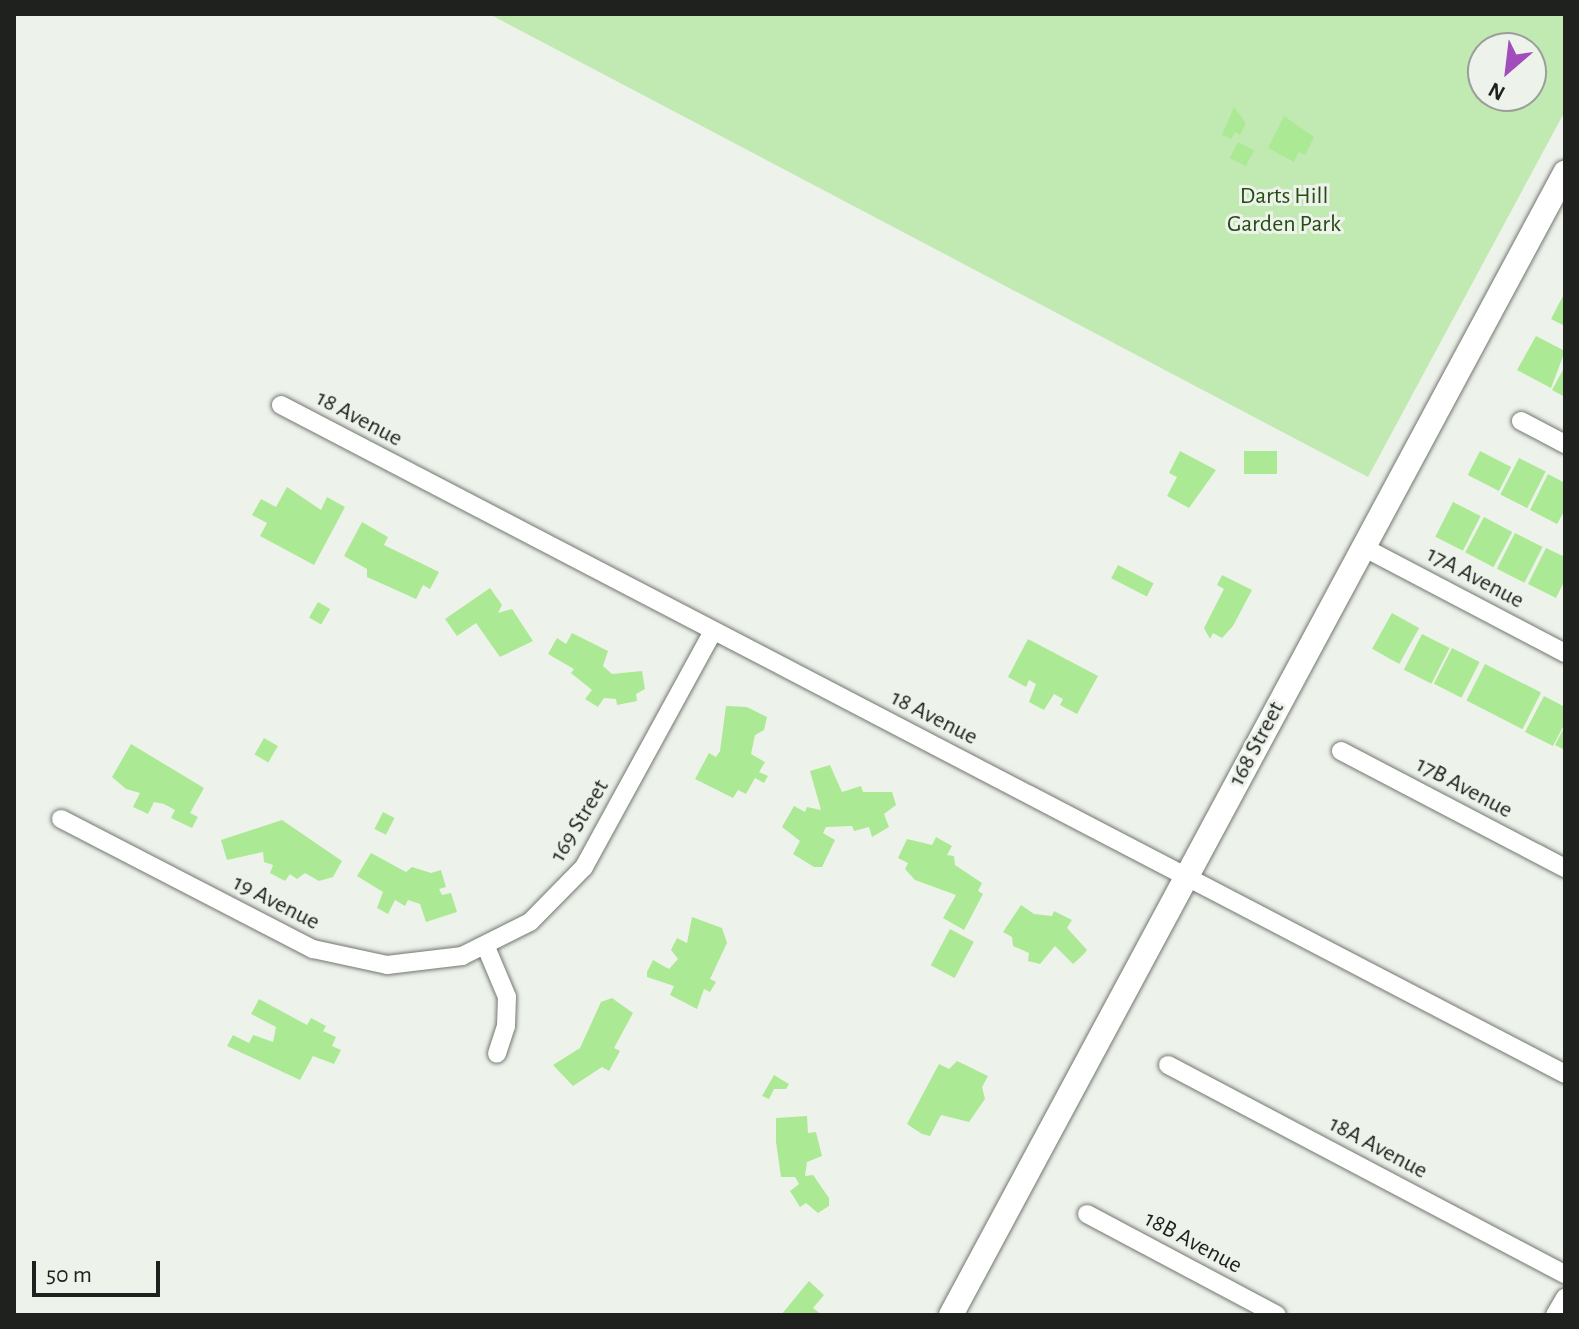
<!DOCTYPE html>
<html>
<head>
<meta charset="utf-8">
<style>
	body { margin:0 }
	#map { position:relative; width:1579px; height:1329px; overflow:hidden; background:#edf3eb; font-family:"Alegreya Sans",sans-serif }
	div>[style] { position:absolute }
	.green>* { inset:0; background:#c1e9b2 }
	.building>* { inset:0; background:#ace994; transform-origin:0 0 }
	.roads { filter:drop-shadow(0 0 2px #727770) drop-shadow(0 0 2px #727770) }
	.street>* { height:18px; margin:-9px; padding:0 9px; transform-origin:9px; border-radius:9px; background:#fff }
	.secondary>* { height:24px; margin:-12px; padding:0 12px; transform-origin:12px; border-radius:12px; background:#fff }
	span { translate:-50% -50%; white-space:nowrap; text-align:center; line-height:1.15; -webkit-text-stroke:6px #edf3eb; paint-order:stroke }
	.park-label { font-size:24px; color:#274d15 }
	.street-label { font-size:24px; color:#1f211e }
	.frame { position:absolute; inset:0; border:16px solid #1f211e; pointer-events:none }
	.north { position:absolute; left:1467px; top:32px; width:80px; height:80px; box-sizing:border-box; background:#edf3eb; border:2px solid #9b9f99; border-radius:50%; rotate:208deg; font-size:22px; font-weight:700; line-height:32px; text-align:center; color:#1f211e }
	.north::after { content:''; display:block; margin:auto; width:28px; height:36px; background:#a14dbc; clip-path:polygon(50% 0,100% 100%,50% 72%,0 100%) }
	.scale { position:absolute; left:32px; top:1261px; width:128px; height:36px; box-sizing:border-box; border:4px solid #1f211e; border-top:0; padding-left:10px; font-size:24px; line-height:28px; white-space:nowrap; color:#1f211e; -webkit-text-stroke:6px #edf3eb; paint-order:stroke }
</style>
</head>
<body>
<div id="map">
	<div class="green">
		<i style="clip-path:polygon(evenodd,489px 14px,1565px 14px,1565px 111px,1368px 477px,489px 14px,1483px 48px,1531px 48px,1531px 96px,1483px 96px,1483px 48px)"></i>
	</div>
	<div class="building">
		<i style="clip-path:polygon(1234px 107px,1246px 123px,1240px 135px,1235px 132px,1231px 139px,1222px 135px)"></i>
		<i style="clip-path:polygon(1284px 116px,1314px 137px,1305px 155px,1299px 152px,1294px 162px,1268px 148px)"></i>
		<i style="left:1238px;top:142px;width:18px;height:18px;rotate:27deg"></i>
		<i style="clip-path:polygon(1565px 292px,1565px 326px,1551px 319px)"></i>
		<i style="clip-path:polygon(1536px 336px,1565px 351px,1551px 388px,1517px 370px)"></i>
		<i style="clip-path:polygon(1565px 366px,1565px 397px,1552px 390px)"></i>
		<i style="clip-path:polygon(1180px 451px,1216px 470px,1189px 508px,1167px 496px,1177px 477px,1169px 473px)"></i>
		<i style="left:1244px;top:451px;width:33px;height:23px"></i>
		<i style="left:1480px;top:451px;width:35px;height:27px;rotate:27deg"></i>
		<i style="left:1519px;top:458px;width:30px;height:41px;rotate:27deg"></i>
		<i style="clip-path:polygon(1548px 474px,1565px 483px,1565px 510px,1557px 524px,1530px 510px)"></i>
		<i style="clip-path:polygon(287px 487px,321px 510px,327px 497px,345px 507px,314px 565px,260px 536px,267px 523px,252px 515px,261px 499px,276px 507px)"></i>
		<i style="left:1453px;top:502px;width:31px;height:39px;rotate:27deg"></i>
		<i style="left:1484px;top:517px;width:32px;height:40px;rotate:28deg"></i>
		<i style="clip-path:polygon(362px 522px,388px 537px,384px 545px,439px 572px,430px 589px,423px 585px,416px 599px,367px 577px,367px 569px,344px 556px)"></i>
		<i style="left:1515px;top:533px;width:31px;height:40px;rotate:27deg"></i>
		<i style="clip-path:polygon(1546px 548px,1565px 557px,1565px 580px,1556px 598px,1528px 584px)"></i>
		<i style="left:1118px;top:565px;width:40px;height:15px;rotate:27deg"></i>
		<i style="clip-path:polygon(1222px 575px,1252px 590px,1233px 626px,1222px 638px,1213px 633px,1210px 639px,1204px 628px,1224px 589px,1217px 585px)"></i>
		<i style="clip-path:polygon(490px 588px,502px 605px,498px 613px,512px 609px,533px 641px,500px 657px,476px 623px,457px 636px,445px 619px)"></i>
		<i style="left:318px;top:602px;width:14px;height:18px;rotate:30deg"></i>
		<i style="left:1392px;top:613px;width:31px;height:41px;rotate:29deg"></i>
		<i style="clip-path:polygon(572px 633px,608px 651px,603px 666px,612px 674px,642px 671px,645px 689px,636px 694px,637px 701px,617px 705px,616px 699px,604px 698px,598px 707px,585px 699px,592px 690px,571px 673px,574px 669px,548px 654px,557px 638px,566px 644px)"></i>
		<i style="left:1422px;top:634px;width:31px;height:40px;rotate:27deg"></i>
		<i style="clip-path:polygon(1028px 639px,1098px 676px,1077px 714px,1060px 705px,1063px 699px,1054px 694px,1044px 710px,1029px 702px,1036px 684px,1029px 680px,1026px 687px,1008px 677px)"></i>
		<i style="left:1452px;top:648px;width:31px;height:40px;rotate:27deg"></i>
		<i style="left:1485px;top:664px;width:63px;height:41px;rotate:27deg"></i>
		<i style="clip-path:polygon(1544px 696px,1565px 707px,1565px 723px,1553px 746px,1525px 732px)"></i>
		<i style="clip-path:polygon(726px 706px,747px 707px,767px 717px,764px 730px,755px 735px,751px 754px,765px 762px,759px 772px,768px 776px,764px 783px,755px 778px,746px 794px,738px 790px,733px 798px,695px 779px,709px 753px,716px 757px,720px 751px)"></i>
		<i style="clip-path:polygon(1565px 726px,1565px 750px,1555px 745px)"></i>
		<i style="left:264px;top:738px;width:16px;height:19px;rotate:30deg"></i>
		<i style="clip-path:polygon(131px 744px,204px 788px,190px 813px,198px 817px,192px 828px,171px 818px,175px 810px,164px 804px,154px 802px,148px 814px,133px 807px,140px 793px,126px 789px,112px 777px)"></i>
		<i style="clip-path:polygon(830px 765px,842px 792px,861px 786px,863px 792px,892px 792px,896px 805px,884px 814px,889px 827px,872px 837px,869px 827px,854px 831px,852px 826px,826px 827px,823px 833px,835px 840px,822px 867px,814px 867px,793px 854px,800px 841px,782px 827px,794px 806px,805px 812px,807px 807px,821px 810px,810px 771px)"></i>
		<i style="left:383px;top:812px;width:13px;height:19px;rotate:27deg"></i>
		<i style="clip-path:polygon(282px 820px,342px 861px,333px 877px,319px 881px,305px 873px,297px 879px,290px 874px,285px 881px,270px 873px,273px 865px,264px 862px,263px 852px,227px 860px,221px 840px)"></i>
		<i style="clip-path:polygon(936px 837px,952px 846px,947px 855px,954px 856px,955px 865px,982px 883px,978px 891px,983px 894px,964px 930px,943px 918px,956px 895px,915px 880px,905px 869px,908px 863px,898px 858px,907px 839px,932px 845px)"></i>
		<i style="clip-path:polygon(371px 853px,406px 872px,412px 867px,431px 873px,441px 870px,446px 887px,439px 889px,442px 895px,451px 893px,457px 912px,426px 922px,420px 904px,408px 900px,405px 906px,395px 900px,388px 914px,377px 908px,383px 892px,357px 876px)"></i>
		<i style="clip-path:polygon(1021px 905px,1034px 914px,1052px 916px,1054px 911px,1072px 920px,1067px 928px,1087px 950px,1084px 954px,1073px 964px,1055px 946px,1040px 964px,1028px 961px,1029px 953px,1013px 946px,1012px 937px,1003px 932px)"></i>
		<i style="clip-path:polygon(692px 917px,722px 928px,727px 943px,710px 979px,716px 982px,710px 992px,704px 989px,697px 1009px,670px 995px,674px 986px,647px 977px,647px 972px,653px 960px,669px 969px,678px 959px,671px 950px,677px 938px,687px 943px)"></i>
		<i style="left:950px;top:929px;width:27px;height:41px;rotate:28deg"></i>
		<i style="clip-path:polygon(612px 998px,633px 1013px,614px 1048px,620px 1051px,609px 1071px,602px 1067px,573px 1086px,553px 1065px,580px 1048px,601px 1002px)"></i>
		<i style="clip-path:polygon(259px 999px,307px 1025px,311px 1018px,326px 1026px,323px 1031px,336px 1037px,332px 1046px,341px 1050px,334px 1064px,313px 1056px,300px 1080px,227px 1046px,233px 1035px,249px 1043px,253px 1035px,273px 1042px,276px 1027px,251px 1014px)"></i>
		<i style="clip-path:polygon(957px 1061px,988px 1076px,982px 1087px,985px 1099px,969px 1122px,941px 1115px,930px 1136px,922px 1134px,907px 1124px,939px 1064px,949px 1069px)"></i>
		<i style="clip-path:polygon(774px 1075px,789px 1084px,786px 1089px,774px 1089px,769px 1099px,762px 1096px)"></i>
		<i style="clip-path:polygon(807px 1116px,808px 1133px,816px 1132px,822px 1156px,807px 1162px,805px 1176px,813px 1175px,829px 1198px,829px 1206px,818px 1213px,806px 1203px,800px 1207px,790px 1191px,799px 1184px,795px 1177px,781px 1177px,776px 1142px,776px 1118px)"></i>
		<i style="clip-path:polygon(809px 1281px,824px 1295px,813px 1308px,822px 1315px,781px 1315px)"></i>
	</div>
	<div class="roads">
		<div class="street">
			<i style="left:281px;top:405px;width:1448px;rotate:27.52deg"></i>
			<i style="left:1521px;top:421px;width:50px;rotate:27.6deg"></i>
			<i style="left:1363px;top:547px;width:228px;rotate:27.7deg"></i>
			<i style="left:1341px;top:751px;width:253px;rotate:27.6deg"></i>
			<i style="left:61px;top:819px;width:284px;rotate:27.3deg"></i>
			<i style="left:313px;top:949px;width:76px;rotate:12.2deg"></i>
			<i style="left:387px;top:965px;width:76px;rotate:-6.8deg"></i>
			<i style="left:462px;top:956px;width:76px;rotate:-26.6deg"></i>
			<i style="left:530px;top:922px;width:77px;rotate:-45.5deg"></i>
			<i style="left:584px;top:867px;width:269px;rotate:-61.3deg"></i>
			<i style="left:486px;top:947px;width:54px;rotate:67.2deg"></i>
			<i style="left:507px;top:997px;width:29px;rotate:92deg"></i>
			<i style="left:506px;top:1026px;width:29px;rotate:108deg"></i>
			<i style="left:1168px;top:1065px;width:449px;rotate:27.8deg"></i>
			<i style="left:1087px;top:1214px;width:215px;rotate:28deg"></i>
			<i style="left:1555px;top:1315px;width:20px;rotate:-60deg"></i>
		</div>
		<div class="secondary">
			<i style="left:951px;top:1315px;width:1297px;rotate:-61.74deg"></i>
		</div>
	</div>
	<div class="park-label">
		<span style="left:1284px;top:211px">Darts Hill<br>Garden Park</span>
	</div>
	<div class="street-label">
		<span style="left:359px;top:419px;rotate:28deg">18 Avenue</span>
		<span style="left:1475px;top:578px;rotate:28deg">17A Avenue</span>
		<span style="left:934px;top:718px;rotate:27deg">18 Avenue</span>
		<span style="left:1257px;top:744px;rotate:-62deg">168 Street</span>
		<span style="left:1464px;top:788px;rotate:28deg">17B Avenue</span>
		<span style="left:580px;top:821px;rotate:-59deg">169 Street</span>
		<span style="left:276px;top:903px;rotate:27deg">19 Avenue</span>
		<span style="left:1378px;top:1148px;rotate:28deg">18A Avenue</span>
		<span style="left:1193px;top:1243px;rotate:28deg">18B Avenue</span>
	</div>
	<div class="frame"></div>
	<div class="north">N</div>
	<div class="scale">50 m</div>
</div>
</body>
</html>
